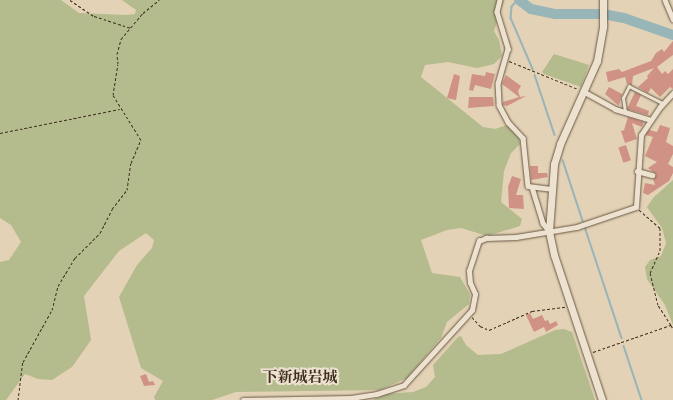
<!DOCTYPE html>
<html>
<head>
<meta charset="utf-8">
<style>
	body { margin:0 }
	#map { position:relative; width:673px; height:400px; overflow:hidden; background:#e3d2b5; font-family:Cardo,"Noto Serif JP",serif }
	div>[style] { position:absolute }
	.green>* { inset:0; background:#b4bb8d }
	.stream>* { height:1.5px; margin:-0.75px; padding:0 0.75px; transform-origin:0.75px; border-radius:0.75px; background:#98b5b7 }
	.river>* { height:10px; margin:-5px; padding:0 5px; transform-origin:5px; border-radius:5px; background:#98b5b7 }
	.building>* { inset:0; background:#d19286; transform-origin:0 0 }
	.path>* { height:1px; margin-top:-0.5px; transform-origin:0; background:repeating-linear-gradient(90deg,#402e20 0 3px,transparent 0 5px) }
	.roads { filter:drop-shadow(0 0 1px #695745) drop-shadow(0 0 1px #695745) }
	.lane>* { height:2.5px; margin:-1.25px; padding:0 1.25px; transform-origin:1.25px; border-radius:1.25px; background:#ede2cf }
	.street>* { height:4.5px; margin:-2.25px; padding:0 2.25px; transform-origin:2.25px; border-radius:2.25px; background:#ede2cf }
	.secondary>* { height:7px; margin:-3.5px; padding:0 3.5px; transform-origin:3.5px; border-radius:3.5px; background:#ede2cf }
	span { translate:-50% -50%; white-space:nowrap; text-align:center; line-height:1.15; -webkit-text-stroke:4px #ede2cf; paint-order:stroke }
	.quarter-label { font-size:15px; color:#402e20; font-weight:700 }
</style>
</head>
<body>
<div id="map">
	<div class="green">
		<i style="clip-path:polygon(0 0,61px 0,79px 13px,126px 15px,135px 14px,136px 10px,122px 0,504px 0,494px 31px,499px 40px,502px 56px,494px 64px,477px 68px,448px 62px,425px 65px,421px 77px,483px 127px,495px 129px,507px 125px,519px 138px,520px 144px,511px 153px,504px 171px,501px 202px,522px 219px,520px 226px,487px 236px,461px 228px,447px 230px,421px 240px,432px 273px,460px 277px,470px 294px,469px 304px,447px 322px,441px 338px,407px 378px,380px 390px,236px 392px,212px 400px,155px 400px,154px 397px,163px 381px,141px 368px,119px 297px,137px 265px,152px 248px,154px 240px,146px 233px,119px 251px,84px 296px,91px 340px,72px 367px,52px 380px,38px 379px,25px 374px,6px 400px,0 400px,0 262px,9px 260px,21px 242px,11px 225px,0 218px)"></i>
		<i style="clip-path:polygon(554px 54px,589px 65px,581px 87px,544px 74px,542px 72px)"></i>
		<i style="clip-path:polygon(673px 180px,673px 325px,665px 305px,647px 279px,645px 267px,650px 260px,661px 256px,666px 243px,662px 228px,647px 207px,654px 197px)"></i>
		<i style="clip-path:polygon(564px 329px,572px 332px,595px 400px,372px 400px,386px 394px,413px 392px,426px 387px,435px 377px,433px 365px,458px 337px,461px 336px,466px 345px,478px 355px,501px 354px,555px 330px)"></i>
	</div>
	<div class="stream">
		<i style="left:518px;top:0;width:9px;rotate:131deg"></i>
		<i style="left:512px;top:7px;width:11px;rotate:95deg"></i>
		<i style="left:511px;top:18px;width:56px;rotate:66.7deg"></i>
		<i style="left:535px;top:75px;width:63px;rotate:71.6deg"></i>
		<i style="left:563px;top:160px;width:64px;rotate:71.8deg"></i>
		<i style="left:585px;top:227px;width:117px;rotate:71.6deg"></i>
		<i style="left:624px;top:346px;width:57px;rotate:71.6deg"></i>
	</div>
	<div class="river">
		<i style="left:519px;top:0;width:15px;rotate:37deg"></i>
		<i style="left:531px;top:9px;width:25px;rotate:12deg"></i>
		<i style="left:555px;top:14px;width:48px"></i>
		<i style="left:603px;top:14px;width:21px;rotate:11deg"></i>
		<i style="left:624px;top:18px;width:52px;rotate:19.1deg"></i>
	</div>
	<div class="building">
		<i style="clip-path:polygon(673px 41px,673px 55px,657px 67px,662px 74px,665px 71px,668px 74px,673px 69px,673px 89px,670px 87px,660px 97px,651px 88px,648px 93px,638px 87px,648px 78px,647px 76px,654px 68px,633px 76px,632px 85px,627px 84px,625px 77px,608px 82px,606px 72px,619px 69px,622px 72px,651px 61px,656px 53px,662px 49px,664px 52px)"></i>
		<i style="clip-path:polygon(486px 72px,495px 74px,491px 89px,475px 85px,473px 91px,469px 90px,472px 74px,485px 76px)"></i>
		<i style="clip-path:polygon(454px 74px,460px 76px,456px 100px,447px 98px)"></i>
		<i style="clip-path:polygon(506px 75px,521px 86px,518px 91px,520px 97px,526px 96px,507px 106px,503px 105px,503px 102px,519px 97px,502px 84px)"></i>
		<i style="clip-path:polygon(609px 87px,622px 94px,619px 106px,605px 94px)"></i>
		<i style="clip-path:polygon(635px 92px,641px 95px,636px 106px,649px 111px,648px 115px,627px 109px)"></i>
		<i style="clip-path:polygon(469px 97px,493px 97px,494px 106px,468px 108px)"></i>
		<i style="clip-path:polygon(628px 117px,644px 122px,642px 127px,632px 123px,637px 139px,625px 143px,621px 131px,624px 130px)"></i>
		<i style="clip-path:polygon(660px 125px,670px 128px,666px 142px,673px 146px,673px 154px,668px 164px,673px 167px,673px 173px,669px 181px,648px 195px,643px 193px,645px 183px,655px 185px,653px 179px,656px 174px,648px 168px,657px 162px,645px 156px,653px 137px,645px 135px,649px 130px,657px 132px)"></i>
		<i style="left:626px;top:145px;width:16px;height:8px;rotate:72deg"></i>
		<i style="clip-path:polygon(530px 166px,538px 166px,538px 173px,547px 173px,548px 177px,531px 180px)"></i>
		<i style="clip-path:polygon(512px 176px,521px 179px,516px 195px,523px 195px,524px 209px,509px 208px,508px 187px)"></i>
		<i style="clip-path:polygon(530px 313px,533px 319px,542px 315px,545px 321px,548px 320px,550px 324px,556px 321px,558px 325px,546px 332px,544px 327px,534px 332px,526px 315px)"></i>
		<i style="clip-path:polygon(146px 374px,149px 382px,153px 381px,155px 385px,144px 386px,140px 376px)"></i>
	</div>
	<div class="path">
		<i style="left:70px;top:0;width:29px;rotate:34deg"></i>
		<i style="left:94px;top:16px;width:39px;rotate:18deg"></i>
		<i style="left:509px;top:61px;width:74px;rotate:22.1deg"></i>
		<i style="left:0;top:133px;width:122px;rotate:-11.3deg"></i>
		<i style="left:472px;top:317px;width:12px;rotate:48deg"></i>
		<i style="left:480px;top:326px;width:10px;rotate:24deg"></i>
		<i style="left:489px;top:330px;width:47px;rotate:-23.8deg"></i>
		<i style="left:532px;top:311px;width:34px;rotate:-7deg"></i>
		<i style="left:671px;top:325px;width:4px;rotate:63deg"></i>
		<i style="left:593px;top:352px;width:83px;rotate:-19.1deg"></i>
		<i style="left:671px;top:325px;width:24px;rotate:-123deg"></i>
		<i style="left:658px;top:305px;width:33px;rotate:-104deg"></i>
		<i style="left:650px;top:273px;width:24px;rotate:-66deg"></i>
		<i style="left:660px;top:251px;width:23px;rotate:-90deg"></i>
		<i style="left:660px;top:228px;width:28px;rotate:-139deg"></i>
		<i style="left:18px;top:400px;width:38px;rotate:-83deg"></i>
		<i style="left:23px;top:362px;width:60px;rotate:-60.9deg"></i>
		<i style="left:52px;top:310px;width:25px;rotate:-76deg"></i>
		<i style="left:58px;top:286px;width:33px;rotate:-59deg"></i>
		<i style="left:75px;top:258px;width:35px;rotate:-45deg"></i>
		<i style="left:100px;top:233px;width:27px;rotate:-63deg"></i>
		<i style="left:112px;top:209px;width:24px;rotate:-52deg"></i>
		<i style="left:127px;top:190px;width:27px;rotate:-82deg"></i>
		<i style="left:131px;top:163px;width:25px;rotate:-67deg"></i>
		<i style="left:141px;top:140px;width:53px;rotate:-121.9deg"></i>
		<i style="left:113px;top:95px;width:31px;rotate:-81deg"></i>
		<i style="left:118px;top:64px;width:10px;rotate:-96deg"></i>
		<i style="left:117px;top:54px;width:16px;rotate:-75deg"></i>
		<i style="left:121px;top:39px;width:34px;rotate:-50deg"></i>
		<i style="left:143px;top:13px;width:21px;rotate:-39deg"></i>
	</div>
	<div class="roads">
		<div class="lane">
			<i style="left:625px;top:112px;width:14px;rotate:-98deg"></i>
			<i style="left:623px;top:98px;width:13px;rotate:-63deg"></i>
			<i style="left:629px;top:86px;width:38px;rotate:27deg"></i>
		</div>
		<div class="street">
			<i style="left:500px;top:0;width:12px;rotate:104deg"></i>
			<i style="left:497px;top:12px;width:39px;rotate:73deg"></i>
			<i style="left:508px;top:49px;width:35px;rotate:106deg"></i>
			<i style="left:498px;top:83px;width:22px;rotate:87deg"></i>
			<i style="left:499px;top:105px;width:19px;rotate:62deg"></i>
			<i style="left:508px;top:122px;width:22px;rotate:47deg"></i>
			<i style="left:523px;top:138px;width:48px;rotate:84.1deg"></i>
			<i style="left:528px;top:186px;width:23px;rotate:7deg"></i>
			<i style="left:665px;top:0;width:21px;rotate:67deg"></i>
			<i style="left:583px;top:91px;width:37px;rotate:29deg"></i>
			<i style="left:615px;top:109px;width:37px;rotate:17deg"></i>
			<i style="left:637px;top:171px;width:16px;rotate:15deg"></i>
			<i style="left:532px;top:187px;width:38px;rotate:73deg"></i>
			<i style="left:543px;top:223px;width:10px;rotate:53deg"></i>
			<i style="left:243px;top:400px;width:108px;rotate:-1.1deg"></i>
			<i style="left:351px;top:398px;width:26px;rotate:-9deg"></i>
			<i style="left:377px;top:394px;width:28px;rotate:-18deg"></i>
			<i style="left:404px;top:385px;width:101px;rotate:-47.8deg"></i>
			<i style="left:472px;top:310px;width:16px;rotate:-79deg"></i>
			<i style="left:475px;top:294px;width:12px;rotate:-114deg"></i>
			<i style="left:470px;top:283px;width:12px;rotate:-95deg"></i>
			<i style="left:469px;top:271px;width:32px;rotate:-72deg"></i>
			<i style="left:479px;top:241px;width:8px;rotate:-23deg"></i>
			<i style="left:486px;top:238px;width:30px;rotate:-2deg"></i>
			<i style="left:516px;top:237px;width:62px;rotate:-9.3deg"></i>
			<i style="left:577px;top:227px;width:62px;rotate:-18.7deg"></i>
			<i style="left:636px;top:207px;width:72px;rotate:-86deg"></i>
			<i style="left:641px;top:135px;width:34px;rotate:-56deg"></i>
			<i style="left:660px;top:107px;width:19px;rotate:-47deg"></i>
		</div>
		<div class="secondary">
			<i style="left:602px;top:400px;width:153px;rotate:-108.3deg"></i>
			<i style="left:554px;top:255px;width:25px;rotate:-102deg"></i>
			<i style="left:549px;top:231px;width:67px;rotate:-85.7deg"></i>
			<i style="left:554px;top:164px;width:21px;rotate:-73deg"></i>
			<i style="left:560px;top:144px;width:91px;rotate:-66deg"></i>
			<i style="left:597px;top:61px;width:36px;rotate:-80deg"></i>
			<i style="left:603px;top:26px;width:26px;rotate:-90deg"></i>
		</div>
	</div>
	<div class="quarter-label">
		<span style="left:300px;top:378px">下新城岩城</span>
	</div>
</div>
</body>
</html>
